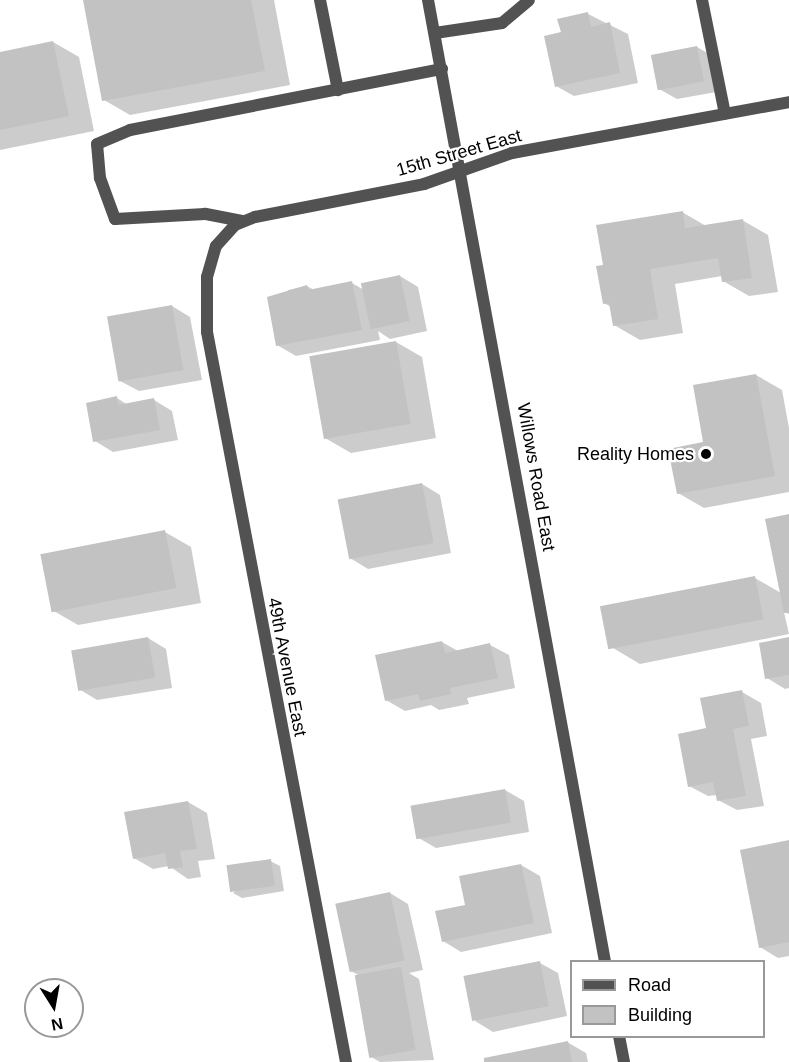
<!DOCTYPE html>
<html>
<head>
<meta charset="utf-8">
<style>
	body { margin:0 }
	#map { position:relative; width:789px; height:1062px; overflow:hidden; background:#fff; font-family:Arial,sans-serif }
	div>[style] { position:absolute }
	.shadow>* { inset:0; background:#0003 }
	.building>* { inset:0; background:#c2c2c2; transform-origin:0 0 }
	.lane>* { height:12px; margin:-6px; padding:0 6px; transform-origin:6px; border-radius:6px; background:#525252 }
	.street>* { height:12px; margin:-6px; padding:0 6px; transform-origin:6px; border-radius:6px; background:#525252 }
	.dots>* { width:16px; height:16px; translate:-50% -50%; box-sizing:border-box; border:3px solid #fff; border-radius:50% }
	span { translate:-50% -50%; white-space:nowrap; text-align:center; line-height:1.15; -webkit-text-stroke:4.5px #fff; paint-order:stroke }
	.street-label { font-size:18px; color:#000 }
	.poi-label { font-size:18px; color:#000 }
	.right { translate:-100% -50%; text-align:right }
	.legend { position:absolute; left:570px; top:960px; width:195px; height:78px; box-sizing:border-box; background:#fff; border:2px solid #999; margin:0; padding:8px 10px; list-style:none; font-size:18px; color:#000 }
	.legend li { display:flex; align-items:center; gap:12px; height:30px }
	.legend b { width:30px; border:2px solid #999 }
	.north { position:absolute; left:24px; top:978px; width:60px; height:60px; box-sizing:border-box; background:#fff; border:2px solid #999; border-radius:50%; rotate:169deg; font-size:16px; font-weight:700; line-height:24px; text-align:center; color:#000 }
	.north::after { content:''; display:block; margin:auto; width:21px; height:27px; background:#000; clip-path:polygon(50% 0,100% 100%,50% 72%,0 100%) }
</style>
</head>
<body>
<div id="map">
	<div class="shadow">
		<i style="clip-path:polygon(85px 0,274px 0,290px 85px,130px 115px,104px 100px)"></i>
		<i style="clip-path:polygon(588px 14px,628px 34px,638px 83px,574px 96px,556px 86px)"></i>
		<i style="clip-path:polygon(53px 42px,79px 57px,94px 131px,0 150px,0 53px)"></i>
		<i style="clip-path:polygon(697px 47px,716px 58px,722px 91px,677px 99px,659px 89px)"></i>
		<i style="clip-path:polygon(682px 212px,706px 226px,742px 220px,768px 235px,778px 292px,749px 296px,723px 281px,722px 276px,675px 284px,683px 333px,640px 340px,614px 325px,611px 307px,604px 303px,604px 266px)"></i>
		<i style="clip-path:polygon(400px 276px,418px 287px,427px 331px,390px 339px,378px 331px,380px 340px,296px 356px,277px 345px,288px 290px,307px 286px,314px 290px,352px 283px,364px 290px)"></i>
		<i style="clip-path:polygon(172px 306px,190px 317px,202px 380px,139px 391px,120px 381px)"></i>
		<i style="clip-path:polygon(396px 342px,422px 357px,436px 438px,351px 453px,325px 438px)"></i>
		<i style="clip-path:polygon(756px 375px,782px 390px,789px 428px,789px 492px,704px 508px,678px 493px,705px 444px)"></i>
		<i style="clip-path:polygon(117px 398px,128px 405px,154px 400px,172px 411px,178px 440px,113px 452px,95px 441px)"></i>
		<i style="clip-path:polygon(422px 484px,440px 495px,451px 553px,368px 569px,350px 558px)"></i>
		<i style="clip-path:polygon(789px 515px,789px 614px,784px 612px,789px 634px,640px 664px,613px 648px,755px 578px,781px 593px)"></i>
		<i style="clip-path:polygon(165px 532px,191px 547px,201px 603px,78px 625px,52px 610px)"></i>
		<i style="clip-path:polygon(148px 638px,166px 649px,172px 688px,97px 700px,79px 689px)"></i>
		<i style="clip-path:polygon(789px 639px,789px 688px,785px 689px,767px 678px)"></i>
		<i style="clip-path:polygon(442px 642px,458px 651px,490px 645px,509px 655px,515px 688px,467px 698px,469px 704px,439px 710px,431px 705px,405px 711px,386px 700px)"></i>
		<i style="clip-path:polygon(742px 692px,761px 703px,767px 736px,751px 739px,764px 806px,737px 810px,718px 800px,717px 795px,708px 796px,689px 786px,708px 729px)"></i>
		<i style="clip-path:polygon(505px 790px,524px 801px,529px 832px,436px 848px,417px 837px)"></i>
		<i style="clip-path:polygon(188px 802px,207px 813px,215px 859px,198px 861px,201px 877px,188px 879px,169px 866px,153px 869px,134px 858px)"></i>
		<i style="clip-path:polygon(789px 842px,789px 956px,778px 958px,760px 947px)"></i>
		<i style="clip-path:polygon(270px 861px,280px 866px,284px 891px,242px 898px,233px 893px)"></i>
		<i style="clip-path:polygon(521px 865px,540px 876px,552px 933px,461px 952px,443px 941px,467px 906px)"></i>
		<i style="clip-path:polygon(390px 893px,408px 904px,423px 970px,409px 973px,419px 979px,434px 1060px,380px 1062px,371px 1057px,360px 976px,351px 971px)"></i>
		<i style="clip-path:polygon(540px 963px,558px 973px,567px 1016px,493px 1032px,475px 1021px)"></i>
		<i style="clip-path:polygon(567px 1042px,586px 1053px,588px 1062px,486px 1062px)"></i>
	</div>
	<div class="building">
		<i style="clip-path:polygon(83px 0,251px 0,265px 71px,102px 101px)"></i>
		<i style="clip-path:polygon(588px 12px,591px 27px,610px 22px,620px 73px,555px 87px,544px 36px,561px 32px,557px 19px)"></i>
		<i style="clip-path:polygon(53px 41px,69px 116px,0 130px,0 52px)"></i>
		<i style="left:697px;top:46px;width:36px;height:47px;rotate:79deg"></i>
		<i style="clip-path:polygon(683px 211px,685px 228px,743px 219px,752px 278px,722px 282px,718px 258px,650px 269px,658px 319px,613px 326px,609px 303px,603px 304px,596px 266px,603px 265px,596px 225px)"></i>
		<i style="left:400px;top:275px;width:47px;height:40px;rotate:78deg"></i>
		<i style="clip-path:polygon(352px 281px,362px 330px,276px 346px,267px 297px,307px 285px,308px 290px)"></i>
		<i style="left:172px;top:305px;width:66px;height:66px;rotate:80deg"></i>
		<i style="left:396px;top:341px;width:84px;height:88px;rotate:80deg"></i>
		<i style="clip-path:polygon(756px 374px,775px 476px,677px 494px,668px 449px,703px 442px,693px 385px)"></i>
		<i style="clip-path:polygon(117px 396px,118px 405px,154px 398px,160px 430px,93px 442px,86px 403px)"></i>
		<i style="left:422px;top:483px;width:61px;height:86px;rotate:79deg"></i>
		<i style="clip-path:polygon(789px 514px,789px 612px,784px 613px,765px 519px)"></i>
		<i style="left:165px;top:530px;width:59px;height:127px;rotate:79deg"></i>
		<i style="left:755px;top:576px;width:44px;height:158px;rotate:79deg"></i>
		<i style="left:148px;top:637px;width:41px;height:78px;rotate:80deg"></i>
		<i style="clip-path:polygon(789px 637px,789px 675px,765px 679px,759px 643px)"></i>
		<i style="clip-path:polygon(442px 641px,445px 653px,490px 643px,498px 678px,450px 688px,451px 694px,420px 701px,418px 694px,385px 701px,375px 655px)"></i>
		<i style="clip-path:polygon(742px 690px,749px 726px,733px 729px,746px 796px,717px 801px,713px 782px,688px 787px,678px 734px,706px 728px,700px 698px)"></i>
		<i style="left:505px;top:789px;width:34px;height:96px;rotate:80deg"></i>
		<i style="clip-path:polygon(188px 801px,197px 849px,180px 851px,183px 867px,168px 869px,165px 853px,133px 859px,124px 812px)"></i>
		<i style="clip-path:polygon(789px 840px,789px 942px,759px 948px,740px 850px)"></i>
		<i style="left:271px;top:859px;width:27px;height:45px;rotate:82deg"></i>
		<i style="clip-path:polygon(521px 864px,534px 923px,442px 942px,435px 911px,465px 905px,459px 876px)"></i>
		<i style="left:390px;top:892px;width:70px;height:56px;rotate:78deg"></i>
		<i style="left:540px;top:961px;width:46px;height:78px;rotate:79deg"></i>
		<i style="left:401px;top:967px;width:84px;height:47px;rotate:80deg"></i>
		<i style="clip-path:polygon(568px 1041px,572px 1062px,484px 1062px,484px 1058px)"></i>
	</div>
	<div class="lane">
		<i style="left:320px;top:0;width:92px;rotate:78.7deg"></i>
		<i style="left:702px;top:0;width:116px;rotate:78.6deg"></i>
		<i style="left:435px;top:33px;width:68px;rotate:-8.5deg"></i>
		<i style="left:502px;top:23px;width:35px;rotate:-40deg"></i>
		<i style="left:242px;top:221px;width:38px;rotate:-169deg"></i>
		<i style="left:205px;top:214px;width:90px;rotate:176.8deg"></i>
		<i style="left:115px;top:219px;width:44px;rotate:-110.1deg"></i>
		<i style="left:100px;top:178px;width:34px;rotate:-95deg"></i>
		<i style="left:97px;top:144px;width:36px;rotate:-23deg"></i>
		<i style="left:130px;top:130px;width:318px;rotate:-11.1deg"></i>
	</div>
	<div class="street">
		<i style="left:428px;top:0;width:978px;rotate:79.57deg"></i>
		<i style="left:619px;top:1036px;width:26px;rotate:79deg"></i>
		<i style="left:346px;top:1062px;width:743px;rotate:-100.78deg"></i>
		<i style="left:207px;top:332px;width:55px;rotate:-90deg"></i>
		<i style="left:207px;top:277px;width:32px;rotate:-74deg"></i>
		<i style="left:216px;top:246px;width:28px;rotate:-48deg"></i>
		<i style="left:235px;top:225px;width:22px;rotate:-22deg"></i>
		<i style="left:255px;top:217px;width:172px;rotate:-11deg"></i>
		<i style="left:424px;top:184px;width:93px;rotate:-19.4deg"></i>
		<i style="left:512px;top:153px;width:282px;rotate:-10.4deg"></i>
	</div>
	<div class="dots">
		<i style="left:706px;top:454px;background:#000"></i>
	</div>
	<div class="street-label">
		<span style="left:459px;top:153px;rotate:-16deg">15th Street East</span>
		<span style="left:536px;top:477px;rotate:80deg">Willows Road East</span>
		<span style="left:287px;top:667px;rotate:79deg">49th Avenue East</span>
	</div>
	<div class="poi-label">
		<span class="right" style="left:694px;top:454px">Reality Homes</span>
	</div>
	<ul class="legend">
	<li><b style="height:8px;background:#525252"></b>Road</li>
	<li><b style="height:16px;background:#c2c2c2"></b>Building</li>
	</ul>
	<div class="north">N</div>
</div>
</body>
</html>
